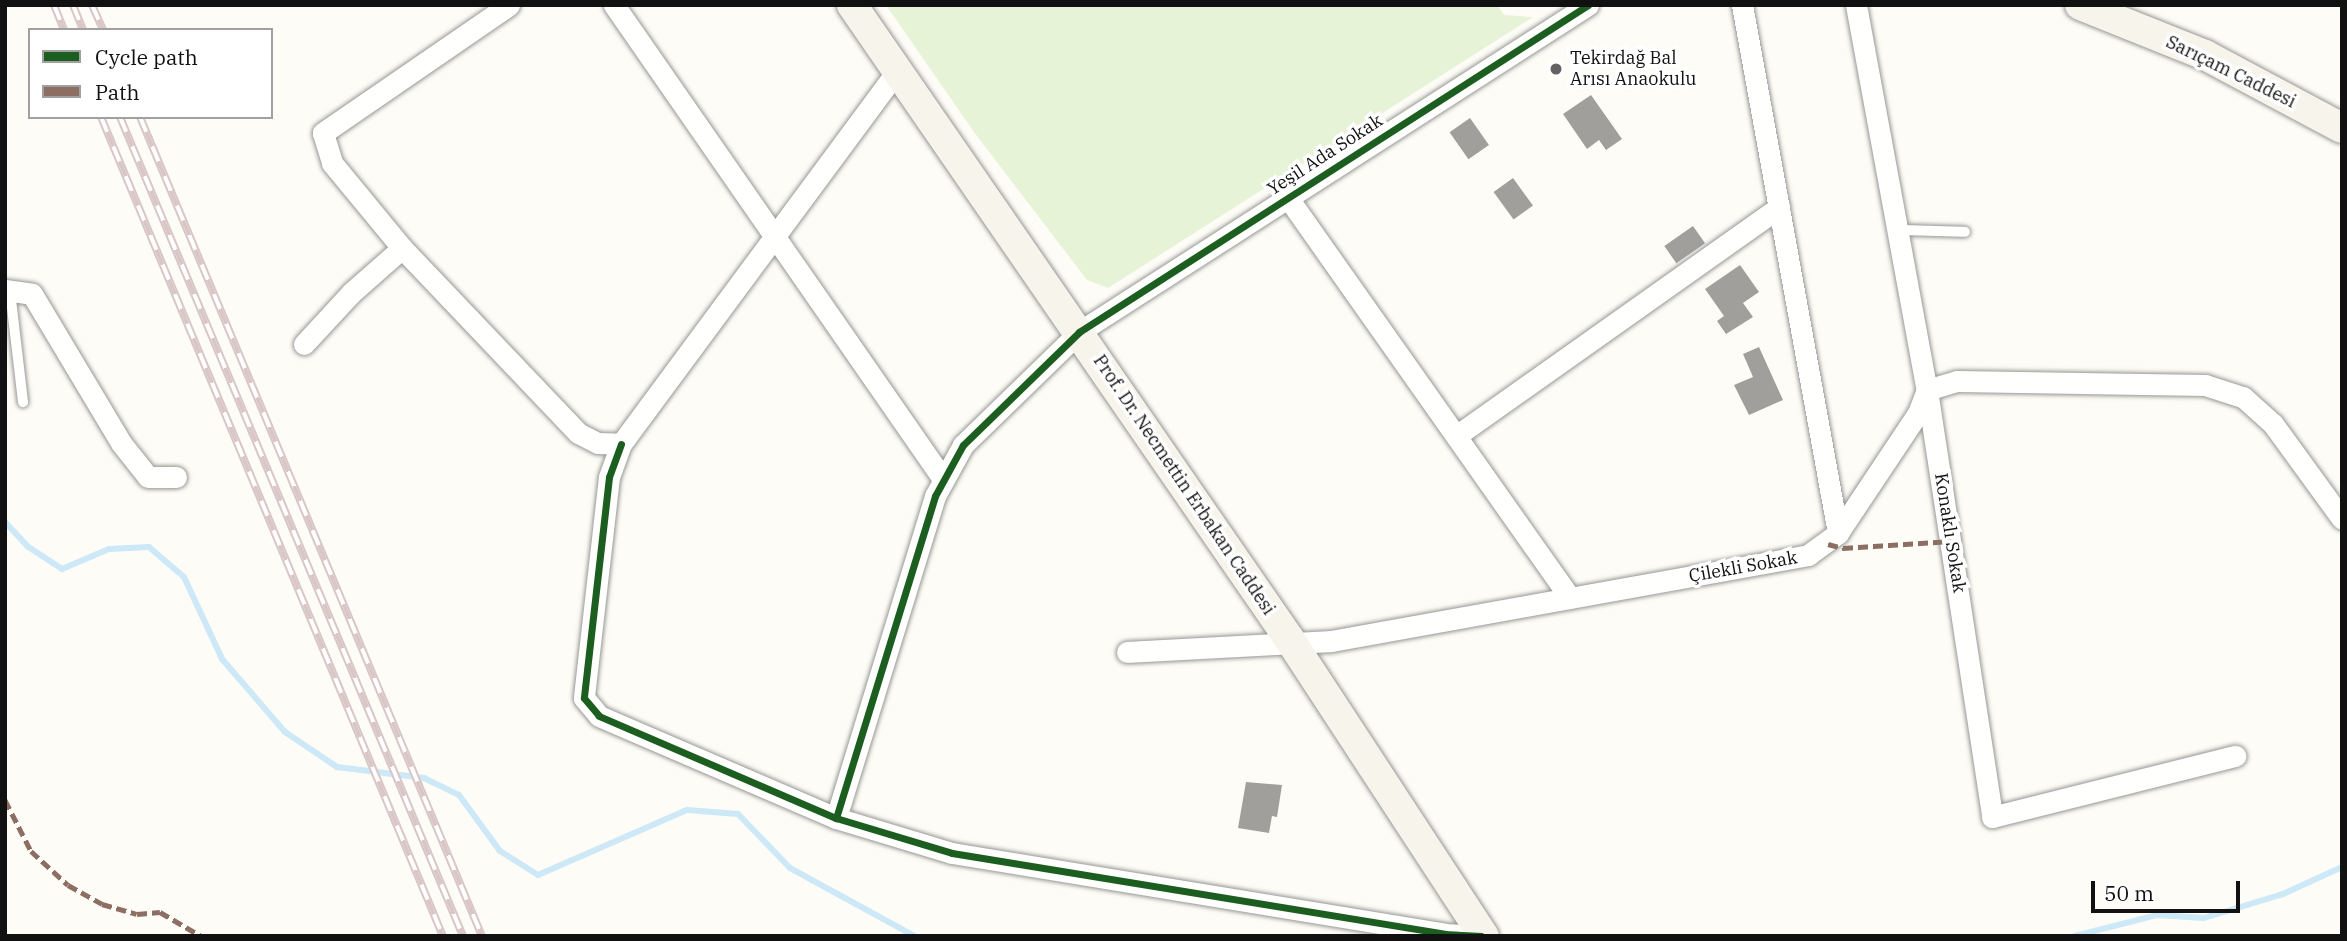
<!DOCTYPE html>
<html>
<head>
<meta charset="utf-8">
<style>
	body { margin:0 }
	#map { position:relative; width:2347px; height:941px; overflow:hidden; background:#fdfcf7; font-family:"IBM Plex Serif",serif }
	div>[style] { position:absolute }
	.green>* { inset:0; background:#e7f3d7 }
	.stream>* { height:6px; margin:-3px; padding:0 3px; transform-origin:3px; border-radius:3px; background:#cde8f7 }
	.building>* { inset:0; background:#a19f9c; transform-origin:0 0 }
	.roads { filter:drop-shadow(0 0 2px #979795) drop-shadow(0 0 2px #979795) }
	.lane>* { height:10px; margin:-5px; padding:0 5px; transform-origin:5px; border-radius:5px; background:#fffffe }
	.street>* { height:21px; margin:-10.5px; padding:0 10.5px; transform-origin:10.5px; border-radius:10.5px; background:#fffffe }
	.secondary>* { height:30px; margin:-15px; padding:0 15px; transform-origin:15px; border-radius:15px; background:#f6f4eb }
	.rail>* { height:8px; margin-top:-4px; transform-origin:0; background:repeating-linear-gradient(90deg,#fff 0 16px,#d9c6c7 0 32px); box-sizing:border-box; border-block:2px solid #d9c6c7 }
	.quiet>* { height:5px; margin-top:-2.5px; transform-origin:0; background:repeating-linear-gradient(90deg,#8d6e63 0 10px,transparent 0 15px) }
	.cycleway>* { height:7px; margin:-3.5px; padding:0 3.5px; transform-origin:3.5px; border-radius:3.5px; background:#1b5e20 }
	.dots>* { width:19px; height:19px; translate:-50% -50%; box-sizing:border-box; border:4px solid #fff; border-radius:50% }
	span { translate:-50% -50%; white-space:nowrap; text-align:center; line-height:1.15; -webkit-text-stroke:7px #fff; paint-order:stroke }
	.poi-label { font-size:18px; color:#111 }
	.left { translate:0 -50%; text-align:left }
	.street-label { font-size:18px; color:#111 }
	.frame { position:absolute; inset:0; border:7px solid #111; pointer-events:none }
	.legend { position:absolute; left:28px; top:28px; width:245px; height:91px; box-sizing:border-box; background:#fff; border:2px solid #a0a0a0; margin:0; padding:9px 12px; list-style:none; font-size:21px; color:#111 }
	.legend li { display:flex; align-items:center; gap:14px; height:35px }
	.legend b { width:35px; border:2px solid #a0a0a0 }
	.scale { position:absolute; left:2091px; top:881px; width:149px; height:32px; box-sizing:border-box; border:4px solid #111; border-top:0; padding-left:9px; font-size:21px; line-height:24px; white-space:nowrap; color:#111; -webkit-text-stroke:5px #fff; paint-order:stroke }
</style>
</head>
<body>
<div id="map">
	<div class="green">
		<i style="clip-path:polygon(886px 5px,1497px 5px,1504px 15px,1533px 17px,1108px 288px,1087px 280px,974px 132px)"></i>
	</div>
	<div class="stream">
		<i style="left:5px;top:522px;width:33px;rotate:47deg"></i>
		<i style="left:27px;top:546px;width:42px;rotate:33.3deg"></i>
		<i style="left:62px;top:569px;width:51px;rotate:-23.1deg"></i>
		<i style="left:109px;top:549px;width:40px;rotate:-2.9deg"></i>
		<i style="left:149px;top:547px;width:46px;rotate:40.6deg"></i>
		<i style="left:184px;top:577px;width:90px;rotate:65.1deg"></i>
		<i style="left:222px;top:659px;width:96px;rotate:49.2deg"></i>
		<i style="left:285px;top:732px;width:63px;rotate:33.9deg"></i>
		<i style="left:337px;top:767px;width:88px;rotate:7.2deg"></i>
		<i style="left:424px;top:778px;width:39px;rotate:26deg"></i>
		<i style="left:459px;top:795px;width:69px;rotate:53.8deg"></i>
		<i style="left:500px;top:851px;width:45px;rotate:32.3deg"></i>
		<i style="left:538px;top:875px;width:163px;rotate:-23.6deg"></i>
		<i style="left:687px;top:810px;width:51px;rotate:4.5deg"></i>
		<i style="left:738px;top:814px;width:75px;rotate:46.1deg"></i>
		<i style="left:790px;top:868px;width:141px;rotate:28.7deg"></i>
		<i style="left:2075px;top:936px;width:85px;rotate:-14.4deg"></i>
		<i style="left:2157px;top:915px;width:47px;rotate:3.7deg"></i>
		<i style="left:2204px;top:918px;width:83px;rotate:-16.9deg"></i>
		<i style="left:2283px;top:894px;width:65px;rotate:-24.6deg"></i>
	</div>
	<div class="building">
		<i style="clip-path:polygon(1591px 95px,1622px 139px,1606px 150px,1599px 140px,1587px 149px,1563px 114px)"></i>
		<i style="left:1470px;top:118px;width:33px;height:25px;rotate:55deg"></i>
		<i style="left:1513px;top:178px;width:34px;height:24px;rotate:54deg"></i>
		<i style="left:1693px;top:226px;width:21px;height:35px;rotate:55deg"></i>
		<i style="clip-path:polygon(1740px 265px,1759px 292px,1743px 303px,1753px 317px,1726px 334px,1717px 321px,1724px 316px,1705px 289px)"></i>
		<i style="clip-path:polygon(1759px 347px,1783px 400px,1749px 415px,1734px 385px,1753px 377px,1743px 354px)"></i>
		<i style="clip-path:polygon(1246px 782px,1282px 785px,1277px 817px,1272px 816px,1269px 833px,1238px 828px)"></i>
	</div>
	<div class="roads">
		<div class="lane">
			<i style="left:1899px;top:230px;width:66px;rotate:1.7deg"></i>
			<i style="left:10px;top:291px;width:112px;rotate:83.3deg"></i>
		</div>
		<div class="street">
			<i style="left:509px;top:5px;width:226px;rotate:145.5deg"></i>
			<i style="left:323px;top:133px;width:31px;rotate:73deg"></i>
			<i style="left:332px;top:163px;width:110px;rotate:50.5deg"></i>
			<i style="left:402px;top:248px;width:255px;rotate:46.4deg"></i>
			<i style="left:578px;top:433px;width:22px;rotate:27deg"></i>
			<i style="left:598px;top:443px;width:23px;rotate:2deg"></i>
			<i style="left:621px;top:444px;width:464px;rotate:-53.5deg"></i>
			<i style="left:614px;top:5px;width:577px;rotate:55.24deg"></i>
			<i style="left:1742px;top:5px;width:537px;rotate:79.7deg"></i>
			<i style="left:1856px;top:5px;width:391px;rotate:79.6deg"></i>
			<i style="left:1927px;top:390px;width:432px;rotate:81.3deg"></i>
			<i style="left:1992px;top:817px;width:251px;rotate:-14.1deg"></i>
			<i style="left:1288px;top:198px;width:489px;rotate:54.8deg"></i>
			<i style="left:5px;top:290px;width:27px;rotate:8deg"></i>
			<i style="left:32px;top:294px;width:174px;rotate:59.1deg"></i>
			<i style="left:121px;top:443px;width:43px;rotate:51.5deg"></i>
			<i style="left:148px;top:477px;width:28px"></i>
			<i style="left:304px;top:344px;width:69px;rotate:-47.3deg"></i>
			<i style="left:351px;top:293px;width:68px;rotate:-41.4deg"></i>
			<i style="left:1927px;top:390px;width:31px;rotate:-17deg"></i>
			<i style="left:1957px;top:381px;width:248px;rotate:0.9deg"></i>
			<i style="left:2205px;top:385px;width:40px;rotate:18deg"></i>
			<i style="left:2243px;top:397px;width:40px;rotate:42deg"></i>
			<i style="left:2273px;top:424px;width:117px;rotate:54deg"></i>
			<i style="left:1456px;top:436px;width:396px;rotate:-35.3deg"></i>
			<i style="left:621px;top:444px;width:35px;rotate:110deg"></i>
			<i style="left:609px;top:477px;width:222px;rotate:96.5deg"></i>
			<i style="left:584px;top:698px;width:23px;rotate:50deg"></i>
			<i style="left:599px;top:716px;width:258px;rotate:23.3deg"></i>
			<i style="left:836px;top:818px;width:121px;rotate:16.8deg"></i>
			<i style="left:952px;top:853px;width:499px;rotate:9.3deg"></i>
			<i style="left:1444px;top:934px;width:37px;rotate:3deg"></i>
			<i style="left:1127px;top:652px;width:204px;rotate:-3.1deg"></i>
			<i style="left:1331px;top:641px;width:485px;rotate:-10.2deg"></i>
			<i style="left:1808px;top:555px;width:37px;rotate:-36deg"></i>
			<i style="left:1838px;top:533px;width:144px;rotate:-56.3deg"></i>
			<i style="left:1918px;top:413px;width:25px;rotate:-69deg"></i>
			<i style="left:836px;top:818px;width:337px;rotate:-72.9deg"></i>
			<i style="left:935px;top:496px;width:58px;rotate:-61.2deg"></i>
			<i style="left:963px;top:445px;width:162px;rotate:-44.2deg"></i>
			<i style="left:1079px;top:332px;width:605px;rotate:-32.72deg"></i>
		</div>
		<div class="secondary">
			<i style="left:852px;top:5px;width:771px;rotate:55.4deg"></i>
			<i style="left:1290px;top:640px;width:354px;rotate:56.8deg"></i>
			<i style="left:2080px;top:5px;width:135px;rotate:21.8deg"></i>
			<i style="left:2205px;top:55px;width:155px;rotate:28.1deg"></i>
		</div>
	</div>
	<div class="rail">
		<i style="left:54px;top:5px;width:27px;rotate:68deg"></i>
		<i style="left:73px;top:5px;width:27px;rotate:68deg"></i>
		<i style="left:92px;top:5px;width:27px;rotate:66deg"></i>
		<i style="left:101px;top:117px;width:888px;rotate:67.34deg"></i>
		<i style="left:120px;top:117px;width:888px;rotate:67.28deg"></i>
		<i style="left:140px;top:117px;width:888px;rotate:67.34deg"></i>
	</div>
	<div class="quiet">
		<i style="left:1828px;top:544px;width:16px;rotate:15deg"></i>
		<i style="left:1843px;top:548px;width:109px;rotate:-3.7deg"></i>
		<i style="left:5px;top:800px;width:57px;rotate:63deg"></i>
		<i style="left:31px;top:851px;width:50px;rotate:42.6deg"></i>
		<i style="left:68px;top:885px;width:39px;rotate:29deg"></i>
		<i style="left:102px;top:904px;width:36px;rotate:16deg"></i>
		<i style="left:137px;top:914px;width:23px;rotate:-5deg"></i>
		<i style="left:160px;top:912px;width:48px;rotate:30.3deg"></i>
	</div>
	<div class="cycleway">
		<i style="left:621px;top:444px;width:35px;rotate:110deg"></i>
		<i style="left:609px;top:477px;width:222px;rotate:96.5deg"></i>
		<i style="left:584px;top:698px;width:23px;rotate:50deg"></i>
		<i style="left:599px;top:716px;width:258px;rotate:23.3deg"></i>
		<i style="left:836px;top:818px;width:121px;rotate:16.8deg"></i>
		<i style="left:952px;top:853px;width:499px;rotate:9.3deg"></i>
		<i style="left:1444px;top:934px;width:37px;rotate:3deg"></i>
		<i style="left:836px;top:818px;width:337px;rotate:-72.9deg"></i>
		<i style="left:935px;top:496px;width:58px;rotate:-61.2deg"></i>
		<i style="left:963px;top:445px;width:162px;rotate:-44.2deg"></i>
		<i style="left:1079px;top:332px;width:605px;rotate:-32.72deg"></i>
	</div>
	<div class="dots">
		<i style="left:1556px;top:69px;background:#646362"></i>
	</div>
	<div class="poi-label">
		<span class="left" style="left:1570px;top:69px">Tekirdağ Bal<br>Arısı Anaokulu</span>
	</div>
	<div class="street-label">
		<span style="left:2231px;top:72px;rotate:26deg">Sarıçam Caddesi</span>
		<span style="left:1325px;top:155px;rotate:-33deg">Yeşil Ada Sokak</span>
		<span style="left:1184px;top:485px;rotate:56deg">Prof. Dr. Necmettin Erbakan Caddesi</span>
		<span style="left:1950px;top:533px;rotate:81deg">Konaklı Sokak</span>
		<span style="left:1743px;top:567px;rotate:-10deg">Çilekli Sokak</span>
	</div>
	<div class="frame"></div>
	<ul class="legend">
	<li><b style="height:9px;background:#1b5e20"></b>Cycle path</li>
	<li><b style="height:9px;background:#8d6e63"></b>Path</li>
	</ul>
	<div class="scale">50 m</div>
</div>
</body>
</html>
